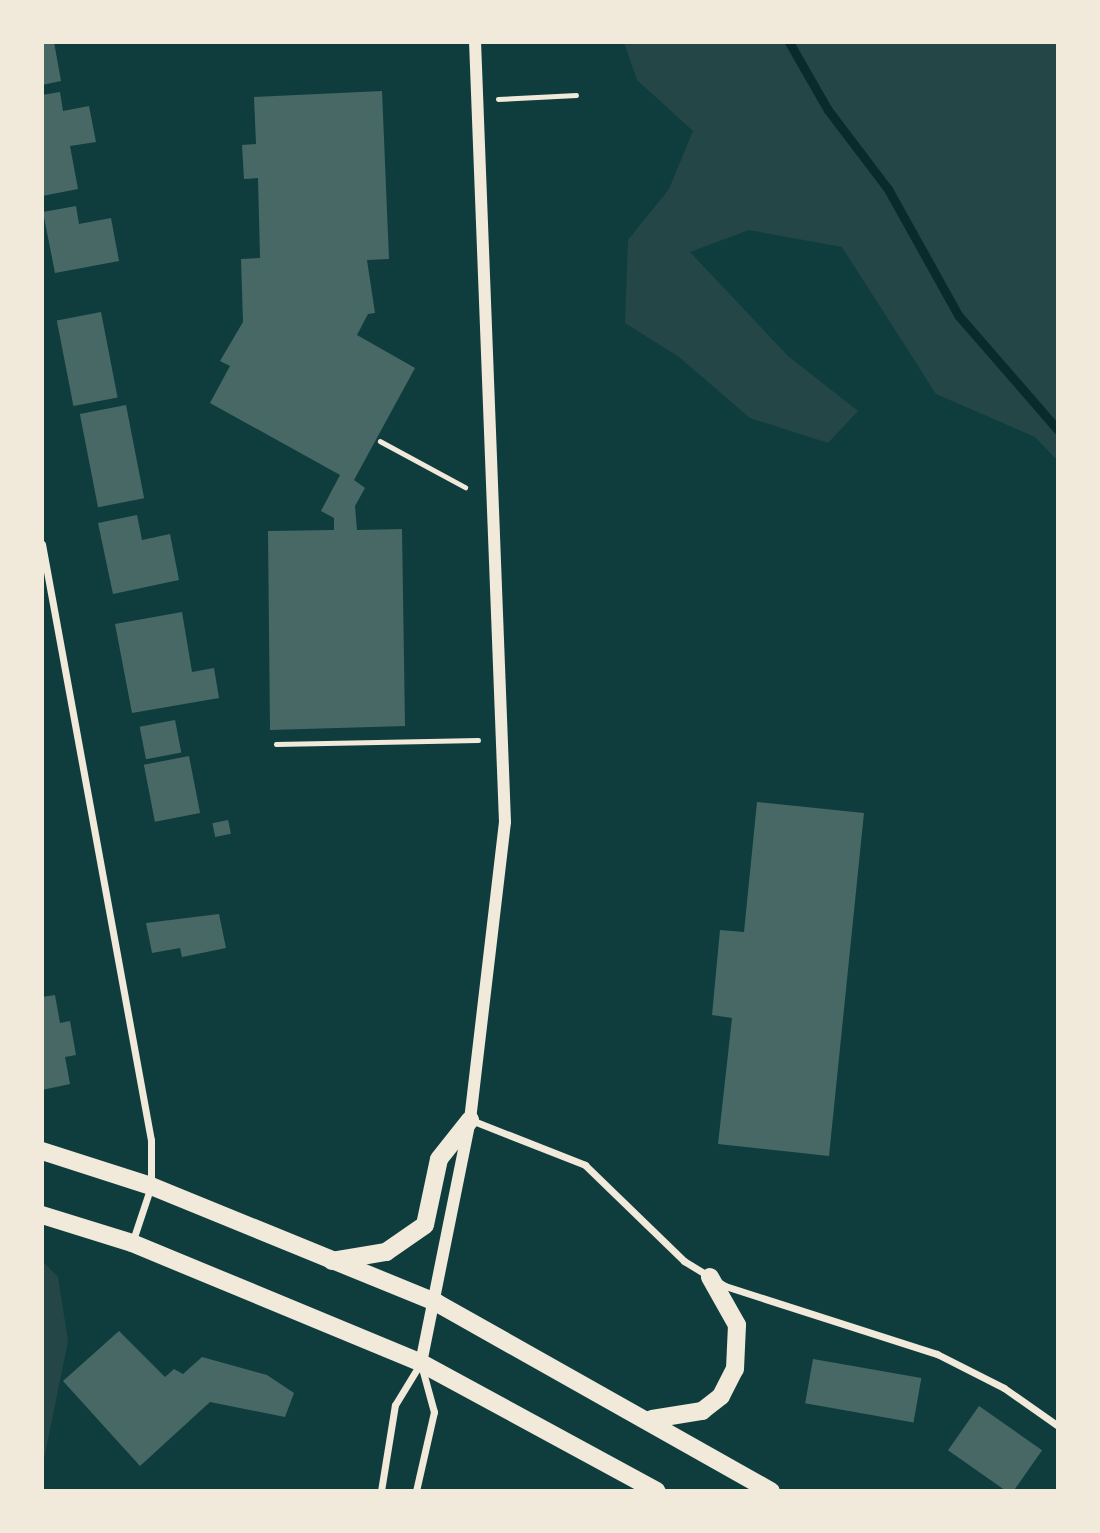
<!DOCTYPE html>
<html>
<head>
<meta charset="utf-8">
<style>
	body { margin:0 }
	#map { position:relative; width:1100px; height:1533px; overflow:hidden; background:#0f3d3e; font-family:"Sofia Sans Condensed",sans-serif }
	div>[style] { position:absolute }
	.green>* { inset:0; background:#244646 }
	.stream>* { height:9px; margin:-4.5px; padding:0 4.5px; transform-origin:4.5px; border-radius:4.5px; background:#0a2a2b }
	.building>* { inset:0; background:#486865; transform-origin:0 0 }
	.path>* { height:4.5px; margin:-2.25px; padding:0 2.25px; transform-origin:2.25px; border-radius:2.25px; background:#f1e9da }
	.minor>* { height:7px; margin:-3.5px; padding:0 3.5px; transform-origin:3.5px; border-radius:3.5px; background:#f1e9da }
	.tertiary>* { height:12px; margin:-6px; padding:0 6px; transform-origin:6px; border-radius:6px; background:#f1e9da }
	.primary>* { height:18px; margin:-9px; padding:0 9px; transform-origin:9px; border-radius:9px; background:#f1e9da }
	span { translate:-50% -50%; white-space:nowrap; text-align:center; line-height:1.15; -webkit-text-stroke:5px #f1e9da; paint-order:stroke }
	.frame { position:absolute; inset:0; border:44px solid #f1e9da; pointer-events:none }
</style>
</head>
<body>
<div id="map">
	<div class="green">
		<i style="clip-path:polygon(624px 42px,1058px 42px,1058px 461px,1035px 437px,936px 394px,842px 247px,749px 230px,690px 252px,788px 356px,858px 411px,828px 443px,750px 418px,679px 357px,625px 323px,628px 240px,669px 189px,693px 131px,637px 80px)"></i>
		<i style="clip-path:polygon(42px 1261px,58px 1277px,68px 1341px,42px 1469px)"></i>
	</div>
	<div class="stream">
		<i style="left:789px;top:42px;width:78px;rotate:60.2deg"></i>
		<i style="left:828px;top:110px;width:99px;rotate:52.8deg"></i>
		<i style="left:888px;top:189px;width:144px;rotate:60.9deg"></i>
		<i style="left:958px;top:315px;width:152px;rotate:49deg"></i>
	</div>
	<div class="building">
		<i style="clip-path:polygon(42px 42px,54px 42px,61px 81px,42px 85px)"></i>
		<i style="clip-path:polygon(382px 91px,389px 259px,367px 260px,375px 313px,368px 314px,357px 335px,415px 368px,354px 480px,365px 488px,355px 506px,357px 530px,402px 529px,405px 726px,270px 730px,268px 531px,334px 530px,334px 518px,321px 511px,340px 475px,210px 403px,230px 366px,220px 361px,243px 322px,241px 259px,260px 258px,258px 178px,244px 179px,242px 145px,256px 144px,254px 97px)"></i>
		<i style="clip-path:polygon(60px 92px,63px 111px,89px 106px,96px 142px,70px 146px,78px 189px,42px 196px,42px 95px)"></i>
		<i style="clip-path:polygon(76px 206px,79px 224px,111px 218px,119px 261px,55px 273px,43px 212px)"></i>
		<i style="left:101px;top:312px;width:87px;height:45px;rotate:79deg"></i>
		<i style="left:126px;top:405px;width:95px;height:47px;rotate:79deg"></i>
		<i style="clip-path:polygon(137px 515px,142px 540px,170px 534px,179px 580px,113px 594px,98px 523px)"></i>
		<i style="clip-path:polygon(182px 612px,192px 672px,214px 668px,219px 698px,132px 713px,115px 624px)"></i>
		<i style="left:175px;top:720px;width:33px;height:36px;rotate:79deg"></i>
		<i style="left:189px;top:756px;width:58px;height:46px;rotate:79deg"></i>
		<i style="clip-path:polygon(757px 802px,864px 813px,829px 1156px,718px 1144px,732px 1018px,712px 1015px,720px 930px,744px 932px)"></i>
		<i style="left:228px;top:820px;width:14px;height:16px;rotate:78deg"></i>
		<i style="clip-path:polygon(219px 914px,226px 948px,182px 957px,180px 948px,152px 953px,146px 923px)"></i>
		<i style="clip-path:polygon(55px 995px,60px 1023px,70px 1021px,76px 1055px,65px 1057px,70px 1084px,42px 1090px,42px 997px)"></i>
		<i style="clip-path:polygon(119px 1331px,165px 1377px,174px 1369px,183px 1374px,202px 1357px,267px 1375px,294px 1393px,285px 1417px,210px 1402px,140px 1466px,63px 1381px)"></i>
		<i style="left:813px;top:1359px;width:110px;height:45px;rotate:10deg"></i>
		<i style="left:979px;top:1406px;width:77px;height:54px;rotate:35deg"></i>
	</div>
	<div class="path">
		<i style="left:498px;top:99px;width:78px;rotate:-2.9deg"></i>
		<i style="left:380px;top:441px;width:97px;rotate:28.4deg"></i>
		<i style="left:276px;top:744px;width:202px;rotate:-1.1deg"></i>
	</div>
	<div class="minor">
		<i style="left:42px;top:544px;width:606px;rotate:79.64deg"></i>
		<i style="left:151px;top:1140px;width:46px;rotate:90deg"></i>
		<i style="left:151px;top:1186px;width:60px;rotate:108.4deg"></i>
		<i style="left:471px;top:1120px;width:123px;rotate:21.5deg"></i>
		<i style="left:585px;top:1165px;width:138px;rotate:44.1deg"></i>
		<i style="left:684px;top:1261px;width:48px;rotate:31.4deg"></i>
		<i style="left:725px;top:1286px;width:223px;rotate:17.8deg"></i>
		<i style="left:937px;top:1354px;width:75px;rotate:26.9deg"></i>
		<i style="left:1004px;top:1388px;width:66px;rotate:35.1deg"></i>
		<i style="left:381px;top:1491px;width:87px;rotate:-80.8deg"></i>
		<i style="left:395px;top:1405px;width:48px;rotate:-58.6deg"></i>
		<i style="left:416px;top:1491px;width:81px;rotate:-77.2deg"></i>
		<i style="left:434px;top:1412px;width:46px;rotate:-105.3deg"></i>
	</div>
	<div class="tertiary">
		<i style="left:421px;top:1363px;width:248px;rotate:-78.6deg"></i>
		<i style="left:470px;top:1120px;width:300px;rotate:-83.3deg"></i>
		<i style="left:505px;top:822px;width:781px;rotate:-92.2deg"></i>
	</div>
	<div class="primary">
		<i style="left:42px;top:1151px;width:114px;rotate:17.8deg"></i>
		<i style="left:151px;top:1186px;width:309px;rotate:22.2deg"></i>
		<i style="left:437px;top:1303px;width:383px;rotate:29.4deg"></i>
		<i style="left:42px;top:1215px;width:94px;rotate:17.3deg"></i>
		<i style="left:132px;top:1243px;width:313px;rotate:22.5deg"></i>
		<i style="left:421px;top:1363px;width:268px;rotate:28.5deg"></i>
		<i style="left:332px;top:1261px;width:55px;rotate:-9.5deg"></i>
		<i style="left:386px;top:1252px;width:47px;rotate:-34.7deg"></i>
		<i style="left:425px;top:1225px;width:67px;rotate:-78deg"></i>
		<i style="left:439px;top:1159px;width:50px;rotate:-51.5deg"></i>
		<i style="left:652px;top:1419px;width:51px;rotate:-9.1deg"></i>
		<i style="left:702px;top:1411px;width:24px;rotate:-38deg"></i>
		<i style="left:721px;top:1396px;width:30px;rotate:-63deg"></i>
		<i style="left:735px;top:1369px;width:44px;rotate:-87.4deg"></i>
		<i style="left:737px;top:1325px;width:55px;rotate:-119.4deg"></i>
	</div>
	<div class="frame"></div>
</div>
</body>
</html>
